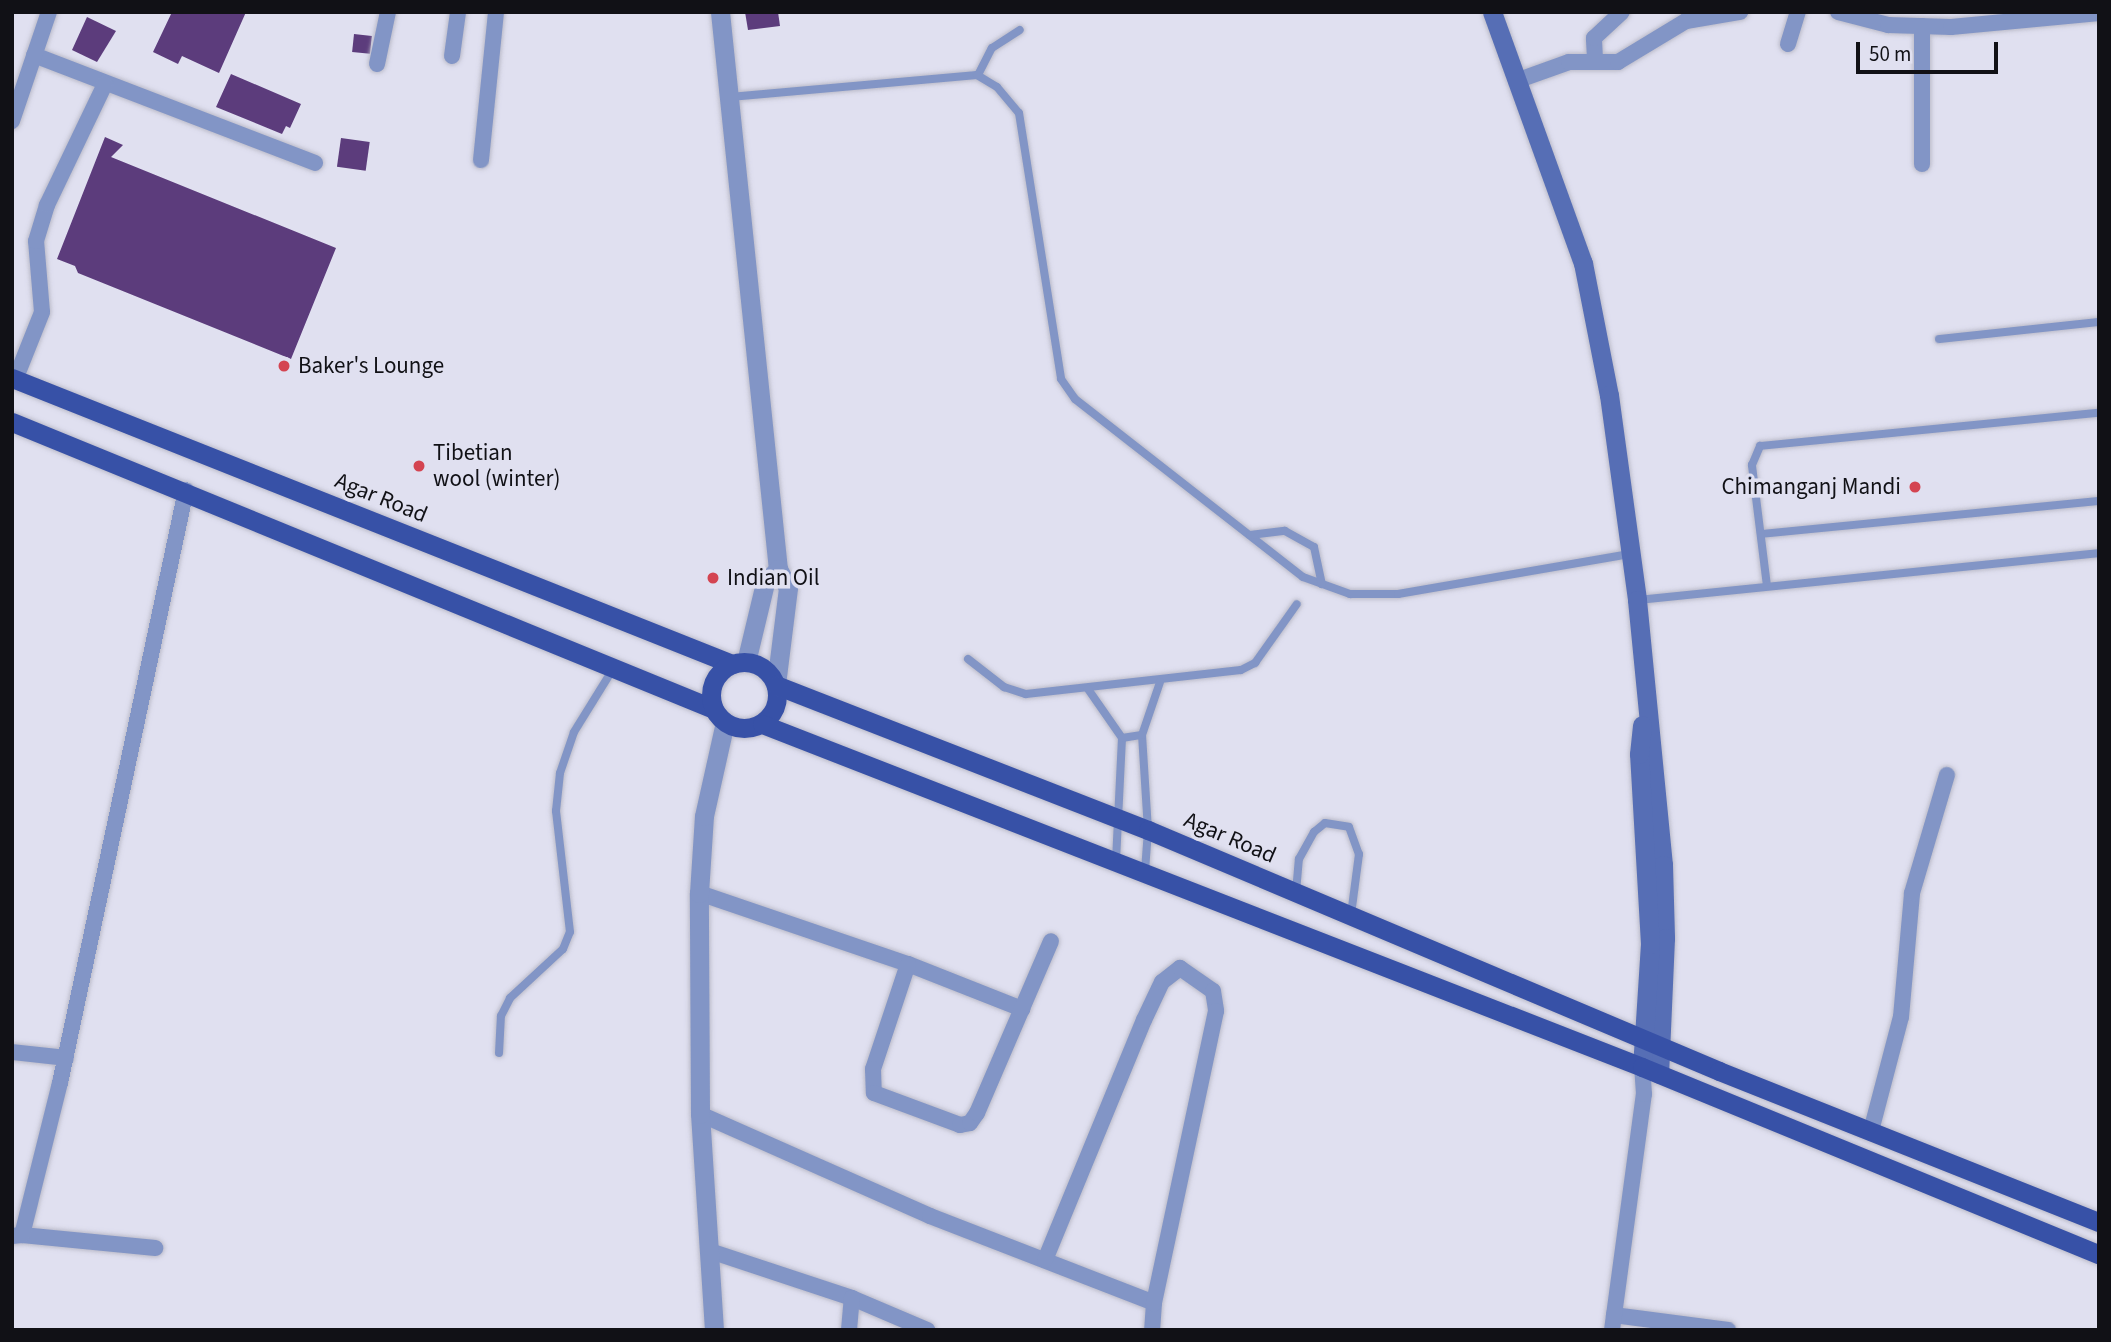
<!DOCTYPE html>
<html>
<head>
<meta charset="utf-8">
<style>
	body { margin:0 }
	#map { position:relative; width:2111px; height:1342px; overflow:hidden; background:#e0e0f0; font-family:"Source Sans 3",sans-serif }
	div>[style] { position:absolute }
	.building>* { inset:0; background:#5c3c7c; transform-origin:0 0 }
	.roads { filter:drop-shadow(0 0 2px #bbbbc9) drop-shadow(0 0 2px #bbbbc9) }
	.service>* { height:8px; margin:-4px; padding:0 4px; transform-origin:4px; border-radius:4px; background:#8295c6 }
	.minor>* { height:16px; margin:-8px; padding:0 8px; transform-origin:8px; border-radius:8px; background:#8295c6 }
	.tertiary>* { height:19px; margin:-9.5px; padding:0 9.5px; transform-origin:9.5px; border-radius:9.5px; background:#8295c6 }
	.secondary>* { height:19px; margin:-9.5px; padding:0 9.5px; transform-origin:9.5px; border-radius:9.5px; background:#566eb5 }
	.primary>* { height:19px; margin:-9.5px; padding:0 9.5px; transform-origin:9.5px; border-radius:9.5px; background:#3751a7 }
	.primary>.ring { margin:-9.5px; padding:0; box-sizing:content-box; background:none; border:19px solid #3751a7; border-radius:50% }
	.dots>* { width:19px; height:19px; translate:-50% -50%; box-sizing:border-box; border:4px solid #e0e0f0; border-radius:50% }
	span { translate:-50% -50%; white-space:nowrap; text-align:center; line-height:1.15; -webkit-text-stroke:7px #e0e0f0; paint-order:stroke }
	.poi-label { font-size:23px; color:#111116 }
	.left { translate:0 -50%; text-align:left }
	.right { translate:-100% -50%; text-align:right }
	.street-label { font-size:23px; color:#111116 }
	.frame { position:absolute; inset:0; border:14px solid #111116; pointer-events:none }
	.scale { position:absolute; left:1856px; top:42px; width:142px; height:32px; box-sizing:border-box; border:4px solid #111116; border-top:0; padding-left:9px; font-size:21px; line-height:24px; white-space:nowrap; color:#111116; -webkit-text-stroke:5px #e0e0f0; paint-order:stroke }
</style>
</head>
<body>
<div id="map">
	<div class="building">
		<i style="clip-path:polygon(172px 12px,246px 12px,219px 73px,182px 56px,178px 64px,153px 52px)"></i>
		<i style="clip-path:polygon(745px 12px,778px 12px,780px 26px,748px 30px)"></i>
		<i style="clip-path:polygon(87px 17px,116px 31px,97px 62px,72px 50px)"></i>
		<i style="left:354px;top:34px;width:18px;height:18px;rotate:6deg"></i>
		<i style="clip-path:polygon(231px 74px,301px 104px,290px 128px,286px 126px,282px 134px,216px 107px)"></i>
		<i style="clip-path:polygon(105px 137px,123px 145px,111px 157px,336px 248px,291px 359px,78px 273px,75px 266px,57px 259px)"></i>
		<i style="left:341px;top:138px;width:29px;height:29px;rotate:8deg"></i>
	</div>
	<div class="roads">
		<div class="service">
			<i style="left:978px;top:75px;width:30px;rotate:-63deg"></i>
			<i style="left:992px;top:48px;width:33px;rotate:-33deg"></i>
			<i style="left:730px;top:97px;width:248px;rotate:-5.1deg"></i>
			<i style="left:977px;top:75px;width:23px;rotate:31deg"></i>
			<i style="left:997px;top:87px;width:34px;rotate:50deg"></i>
			<i style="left:1019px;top:113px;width:269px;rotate:81deg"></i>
			<i style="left:1061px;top:379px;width:24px;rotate:55deg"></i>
			<i style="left:1075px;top:399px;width:289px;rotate:38deg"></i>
			<i style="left:1303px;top:577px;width:50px;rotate:19.9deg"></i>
			<i style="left:1350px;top:594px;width:48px"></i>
			<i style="left:1398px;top:594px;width:235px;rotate:-9.8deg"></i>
			<i style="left:1939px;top:339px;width:161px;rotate:-6.1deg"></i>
			<i style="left:1761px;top:534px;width:340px;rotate:-5.6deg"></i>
			<i style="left:1250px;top:535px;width:35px;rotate:-7deg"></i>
			<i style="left:1285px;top:531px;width:33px;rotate:29deg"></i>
			<i style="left:1314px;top:547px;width:38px;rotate:78deg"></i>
			<i style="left:1767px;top:586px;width:122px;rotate:-97.1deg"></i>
			<i style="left:1752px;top:465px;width:21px;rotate:-67deg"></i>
			<i style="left:1760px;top:446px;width:341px;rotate:-5.6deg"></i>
			<i style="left:1637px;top:600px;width:464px;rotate:-5.8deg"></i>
			<i style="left:968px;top:659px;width:46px;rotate:37.9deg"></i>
			<i style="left:1004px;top:687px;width:23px;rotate:18deg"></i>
			<i style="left:1026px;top:694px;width:216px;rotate:-6.4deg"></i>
			<i style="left:1241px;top:670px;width:16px;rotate:-27deg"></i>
			<i style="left:1255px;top:663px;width:72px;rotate:-54.6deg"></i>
			<i style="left:1088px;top:689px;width:60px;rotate:55.2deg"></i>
			<i style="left:1122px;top:738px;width:122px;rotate:92.8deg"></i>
			<i style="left:1122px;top:738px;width:20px;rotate:-9deg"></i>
			<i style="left:1145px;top:871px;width:41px;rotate:-85.8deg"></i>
			<i style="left:1148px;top:830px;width:95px;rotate:-93.6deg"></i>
			<i style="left:1142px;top:735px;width:56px;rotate:-71.2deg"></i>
			<i style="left:1296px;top:892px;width:33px;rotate:-85deg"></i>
			<i style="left:1299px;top:859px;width:31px;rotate:-61deg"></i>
			<i style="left:1314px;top:832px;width:14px;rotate:-39deg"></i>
			<i style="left:1325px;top:823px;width:24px;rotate:9deg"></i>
			<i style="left:1349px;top:827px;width:29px;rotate:70deg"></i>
			<i style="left:1359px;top:854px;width:62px;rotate:97.5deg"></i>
			<i style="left:499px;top:1053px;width:37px;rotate:-87deg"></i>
			<i style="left:501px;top:1016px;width:20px;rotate:-63deg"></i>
			<i style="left:510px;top:998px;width:72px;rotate:-42.8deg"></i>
			<i style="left:563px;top:949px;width:18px;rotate:-68deg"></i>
			<i style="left:570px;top:932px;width:122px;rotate:-96.6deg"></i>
			<i style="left:556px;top:811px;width:38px;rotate:-84deg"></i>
			<i style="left:560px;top:773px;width:43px;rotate:-71.1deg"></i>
			<i style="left:574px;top:732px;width:74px;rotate:-58.2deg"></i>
		</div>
		<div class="minor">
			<i style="left:1838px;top:12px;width:52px;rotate:14.6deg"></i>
			<i style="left:1888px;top:25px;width:63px;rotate:1.8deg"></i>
			<i style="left:1951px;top:27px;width:149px;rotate:-5.4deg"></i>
			<i style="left:1922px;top:26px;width:138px;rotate:90deg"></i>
			<i style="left:1788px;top:44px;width:34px;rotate:-73deg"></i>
			<i style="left:34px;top:55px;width:301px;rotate:21deg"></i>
			<i style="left:452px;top:56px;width:44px;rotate:-82.2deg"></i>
			<i style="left:1595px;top:59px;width:21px;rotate:-93deg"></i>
			<i style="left:1594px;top:38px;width:38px;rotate:-43deg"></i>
			<i style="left:377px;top:64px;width:53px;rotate:-78.1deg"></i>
			<i style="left:1516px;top:81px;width:56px;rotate:-19.7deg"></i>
			<i style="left:1569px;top:62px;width:49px"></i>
			<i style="left:1618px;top:62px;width:79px;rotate:-31.1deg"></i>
			<i style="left:1686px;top:21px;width:55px;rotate:-9.5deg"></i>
			<i style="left:12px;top:121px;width:115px;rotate:-71.3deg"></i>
			<i style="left:481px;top:160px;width:149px;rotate:-84.2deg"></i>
			<i style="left:15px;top:380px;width:73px;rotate:-68.3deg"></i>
			<i style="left:42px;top:312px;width:71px;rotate:-94.8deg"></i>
			<i style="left:36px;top:241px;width:38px;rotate:-73deg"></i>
			<i style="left:47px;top:205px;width:134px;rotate:-64.4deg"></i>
			<i style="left:699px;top:893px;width:221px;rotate:18.8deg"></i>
			<i style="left:908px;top:964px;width:123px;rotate:21.5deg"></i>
			<i style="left:908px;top:964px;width:111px;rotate:108.4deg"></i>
			<i style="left:873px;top:1069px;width:24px;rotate:88deg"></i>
			<i style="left:874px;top:1093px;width:92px;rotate:20.4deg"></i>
			<i style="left:960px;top:1125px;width:10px;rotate:-11deg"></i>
			<i style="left:970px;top:1123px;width:12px;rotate:-55deg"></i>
			<i style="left:977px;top:1113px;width:187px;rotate:-66.7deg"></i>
			<i style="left:12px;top:1052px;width:54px;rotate:6.3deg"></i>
			<i style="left:700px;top:1114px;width:252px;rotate:23.9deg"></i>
			<i style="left:930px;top:1216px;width:240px;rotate:21.2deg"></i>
			<i style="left:1154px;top:1303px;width:27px;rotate:94deg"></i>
			<i style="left:1871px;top:1131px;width:118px;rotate:-75.3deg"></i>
			<i style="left:1901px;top:1017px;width:124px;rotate:-84.9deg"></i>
			<i style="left:1912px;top:893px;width:123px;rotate:-73.5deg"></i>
			<i style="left:22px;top:1235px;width:134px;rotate:5.6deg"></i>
			<i style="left:12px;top:1236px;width:10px;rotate:-6deg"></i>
			<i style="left:22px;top:1235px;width:157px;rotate:-76deg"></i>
			<i style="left:60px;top:1083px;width:606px;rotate:-78deg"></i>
			<i style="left:710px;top:1251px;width:150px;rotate:18.3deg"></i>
			<i style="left:852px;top:1298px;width:82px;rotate:23.1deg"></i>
			<i style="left:1045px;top:1260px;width:260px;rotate:-67.6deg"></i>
			<i style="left:1144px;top:1020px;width:42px;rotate:-64.7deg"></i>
			<i style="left:1162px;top:982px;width:23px;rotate:-38deg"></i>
			<i style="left:1180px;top:968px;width:40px;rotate:34.9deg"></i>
			<i style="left:1213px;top:991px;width:20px;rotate:81deg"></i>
			<i style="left:1216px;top:1011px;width:299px;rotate:102deg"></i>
			<i style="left:1614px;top:1315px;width:115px;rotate:7.5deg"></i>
			<i style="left:849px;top:1330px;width:32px;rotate:-85deg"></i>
			<i style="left:1612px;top:1330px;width:238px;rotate:-82.3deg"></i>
			<i style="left:1644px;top:1094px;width:27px;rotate:-94deg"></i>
		</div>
		<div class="tertiary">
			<i style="left:720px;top:12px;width:560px;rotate:84.06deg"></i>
			<i style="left:746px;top:662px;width:81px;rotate:-76.5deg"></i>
			<i style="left:765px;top:583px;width:19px;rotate:-47deg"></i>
			<i style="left:778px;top:569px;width:21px;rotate:62deg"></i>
			<i style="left:788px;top:588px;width:98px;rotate:97.1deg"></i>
			<i style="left:714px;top:1330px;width:216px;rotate:-93.7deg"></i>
			<i style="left:700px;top:1114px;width:221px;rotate:-90.3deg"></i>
			<i style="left:699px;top:893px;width:77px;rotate:-86.3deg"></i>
			<i style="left:704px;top:816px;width:96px;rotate:-77.4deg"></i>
		</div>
		<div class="secondary">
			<i style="left:1492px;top:12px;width:267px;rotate:70.1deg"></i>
			<i style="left:1583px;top:263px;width:135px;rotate:78.9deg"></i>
			<i style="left:1609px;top:395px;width:207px;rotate:82.2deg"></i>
			<i style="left:1637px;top:600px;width:266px;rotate:84.4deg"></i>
			<i style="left:1663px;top:865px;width:73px;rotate:88.4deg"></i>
			<i style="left:1665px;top:938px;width:136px;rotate:92.5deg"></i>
			<i style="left:1642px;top:1067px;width:123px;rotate:-86.3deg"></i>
			<i style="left:1650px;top:944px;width:190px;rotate:-93.3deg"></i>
			<i style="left:1639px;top:754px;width:29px;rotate:-84deg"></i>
		</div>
		<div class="primary">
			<i style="left:12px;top:378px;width:775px;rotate:21.66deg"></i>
			<i style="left:12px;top:422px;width:758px;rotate:22.24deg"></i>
			<i class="ring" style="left:711px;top:662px;width:47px;height:47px"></i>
			<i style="left:776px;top:685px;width:399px;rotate:21.3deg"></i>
			<i style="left:1148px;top:830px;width:620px;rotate:22.88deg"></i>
			<i style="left:1719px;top:1071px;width:409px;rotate:21.7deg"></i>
			<i style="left:762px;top:724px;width:944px;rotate:21.29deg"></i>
			<i style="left:1642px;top:1067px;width:494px;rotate:22.3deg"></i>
		</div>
	</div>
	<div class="dots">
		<i style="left:284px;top:366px;background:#d44451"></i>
		<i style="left:419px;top:466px;background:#d44451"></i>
		<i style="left:1915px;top:487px;background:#d44451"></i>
		<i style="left:713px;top:578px;background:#d44451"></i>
	</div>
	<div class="poi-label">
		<span class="left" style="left:298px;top:366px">Baker's Lounge</span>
		<span class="left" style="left:433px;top:466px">Tibetian<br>wool (winter)</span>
		<span class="right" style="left:1901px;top:487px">Chimanganj Mandi</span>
		<span class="left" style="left:727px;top:578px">Indian Oil</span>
	</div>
	<div class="street-label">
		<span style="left:381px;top:498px;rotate:22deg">Agar Road</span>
		<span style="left:1230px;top:838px;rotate:23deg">Agar Road</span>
	</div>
	<div class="frame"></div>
	<div class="scale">50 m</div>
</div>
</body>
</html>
